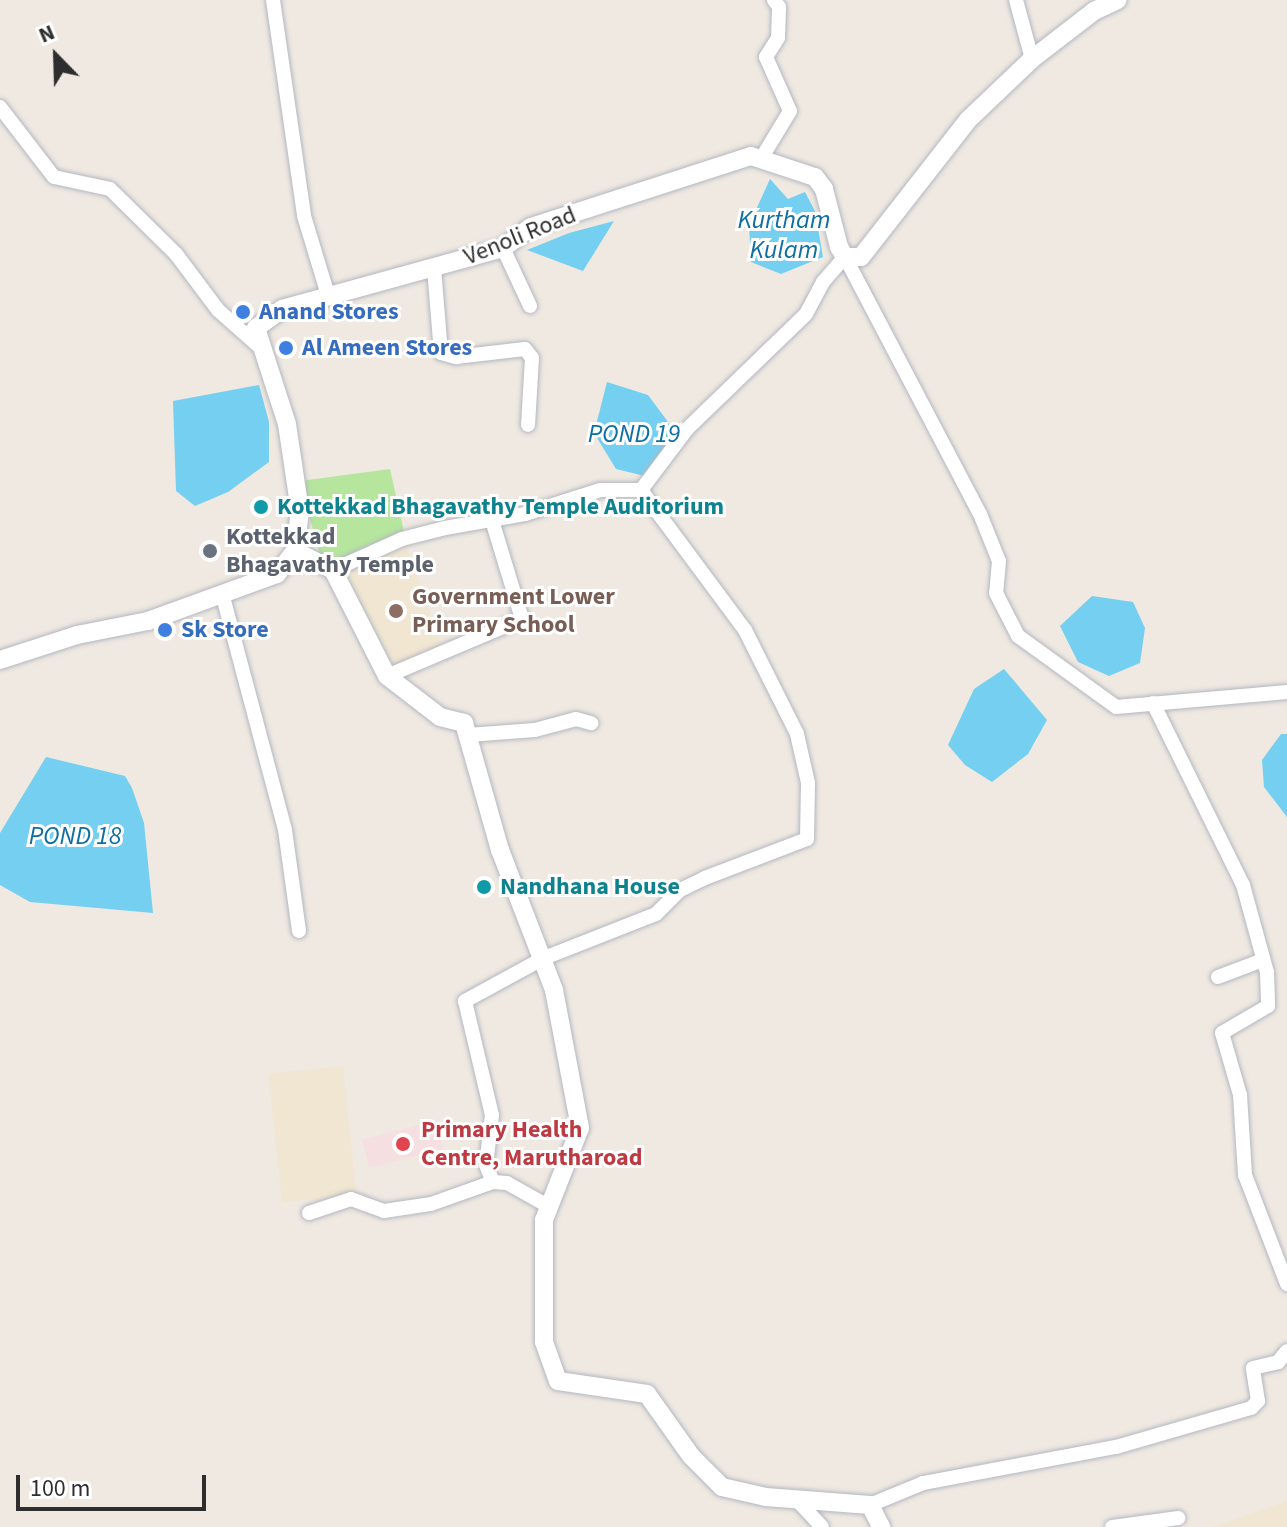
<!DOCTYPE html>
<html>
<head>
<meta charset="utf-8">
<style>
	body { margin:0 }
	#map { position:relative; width:1287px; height:1527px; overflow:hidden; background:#efe9e1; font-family:"Source Sans 3",sans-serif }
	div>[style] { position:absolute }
	.education>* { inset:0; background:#f0e6d1; transform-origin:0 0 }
	.medical>* { inset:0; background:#f5dfe0; transform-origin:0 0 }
	.green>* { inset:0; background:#b6e59e }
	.water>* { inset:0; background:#75cff0 }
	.roads { filter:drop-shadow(0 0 2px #b4b7c1) drop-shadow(0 0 2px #b4b7c1) }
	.minor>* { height:14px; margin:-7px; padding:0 7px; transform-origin:7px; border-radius:7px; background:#fff }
	.tertiary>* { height:18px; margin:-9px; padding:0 9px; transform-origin:9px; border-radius:9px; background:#fff }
	.dots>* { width:22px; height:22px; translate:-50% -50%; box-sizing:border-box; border:4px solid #fff; border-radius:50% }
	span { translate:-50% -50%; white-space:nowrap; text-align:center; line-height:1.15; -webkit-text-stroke:6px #fff; paint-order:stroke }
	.street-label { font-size:24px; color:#2e2e2e }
	.shop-label { font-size:24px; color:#366cbe; font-weight:700 }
	.left { translate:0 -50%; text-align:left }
	.culture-label { font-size:24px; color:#0d838f; font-weight:700 }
	.worship-label { font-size:24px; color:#5b616d; font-weight:700 }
	.education-label { font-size:24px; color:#785e54; font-weight:700 }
	.health-label { font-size:24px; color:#be3a42; font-weight:700 }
	.water-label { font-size:26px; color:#0d6fa3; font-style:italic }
	.north { position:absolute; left:16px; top:16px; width:80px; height:80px; -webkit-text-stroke:6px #fff; paint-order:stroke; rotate:337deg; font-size:22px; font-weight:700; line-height:32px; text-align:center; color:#2e2e2e }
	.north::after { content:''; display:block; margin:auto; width:28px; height:36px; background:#2e2e2e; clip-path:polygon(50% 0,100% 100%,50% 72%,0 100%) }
	.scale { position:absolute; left:16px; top:1475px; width:190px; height:36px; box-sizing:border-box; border:4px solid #2e2e2e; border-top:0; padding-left:10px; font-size:24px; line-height:28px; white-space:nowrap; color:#2e2e2e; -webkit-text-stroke:6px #fff; paint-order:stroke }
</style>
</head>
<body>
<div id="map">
	<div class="education">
		<i style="clip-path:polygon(407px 548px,443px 649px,396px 668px,340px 573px)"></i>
		<i style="left:343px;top:1066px;width:129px;height:75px;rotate:84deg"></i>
		<i style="clip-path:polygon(1287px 1501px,1287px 1527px,1213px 1527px)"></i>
	</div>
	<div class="medical">
		<i style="left:436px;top:1121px;width:29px;height:76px;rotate:76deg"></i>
	</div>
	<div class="green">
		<i style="clip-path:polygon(390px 469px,404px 532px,332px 565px,319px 553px,300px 481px)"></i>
	</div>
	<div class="water">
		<i style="clip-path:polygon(770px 179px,788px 199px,805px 192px,815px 211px,823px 257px,781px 274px,751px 262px,749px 225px)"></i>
		<i style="clip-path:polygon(614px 221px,583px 271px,527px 250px,569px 233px)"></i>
		<i style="clip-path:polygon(607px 382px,648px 395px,677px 434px,645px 476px,616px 469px,594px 433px)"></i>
		<i style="clip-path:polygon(259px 385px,269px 422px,269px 462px,228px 492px,195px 506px,176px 491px,173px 401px)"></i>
		<i style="clip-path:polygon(1092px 596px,1133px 602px,1145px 628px,1140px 663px,1109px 676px,1078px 662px,1060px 626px)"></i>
		<i style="clip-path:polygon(1004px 669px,1047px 720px,1028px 754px,992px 782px,965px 765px,948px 745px,974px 689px)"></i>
		<i style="clip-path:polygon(1281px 734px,1287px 734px,1287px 817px,1264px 787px,1262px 760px)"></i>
		<i style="clip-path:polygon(46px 757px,125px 776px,132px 788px,144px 823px,153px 913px,30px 902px,0 885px,0 833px)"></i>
	</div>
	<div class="roads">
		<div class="minor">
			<i style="left:273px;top:0;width:218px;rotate:81.8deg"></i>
			<i style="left:304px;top:216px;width:83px;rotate:73.1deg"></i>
			<i style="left:1016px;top:0;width:61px;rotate:74.8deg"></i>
			<i style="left:0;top:107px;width:88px;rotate:52.4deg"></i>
			<i style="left:54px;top:177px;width:57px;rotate:12.1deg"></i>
			<i style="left:110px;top:189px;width:93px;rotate:44.6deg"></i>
			<i style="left:176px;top:254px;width:70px;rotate:53.1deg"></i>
			<i style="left:218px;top:310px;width:60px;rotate:41.6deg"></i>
			<i style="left:761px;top:159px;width:56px;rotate:-58.9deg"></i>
			<i style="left:790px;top:111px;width:59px;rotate:-114deg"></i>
			<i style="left:766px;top:57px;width:22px;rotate:-58deg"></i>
			<i style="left:778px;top:38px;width:31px;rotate:-88deg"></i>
			<i style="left:779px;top:7px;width:9px;rotate:-126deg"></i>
			<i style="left:503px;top:248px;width:64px;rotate:65deg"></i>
			<i style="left:434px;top:268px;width:85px;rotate:85.3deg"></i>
			<i style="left:441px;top:353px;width:16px;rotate:15deg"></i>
			<i style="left:456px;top:357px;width:69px;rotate:-6.6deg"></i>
			<i style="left:525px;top:349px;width:11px;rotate:52deg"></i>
			<i style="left:532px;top:358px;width:67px;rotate:93.4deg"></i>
			<i style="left:641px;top:490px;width:76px;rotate:-53deg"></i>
			<i style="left:687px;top:429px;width:165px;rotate:-44deg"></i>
			<i style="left:806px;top:314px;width:36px;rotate:-62deg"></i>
			<i style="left:823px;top:282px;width:33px;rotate:-49deg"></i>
			<i style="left:845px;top:257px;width:290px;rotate:62.3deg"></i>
			<i style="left:980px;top:514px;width:51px;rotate:68deg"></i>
			<i style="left:999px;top:561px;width:32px;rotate:95deg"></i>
			<i style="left:996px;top:593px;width:48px;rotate:62.9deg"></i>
			<i style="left:1018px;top:636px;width:121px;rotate:35.9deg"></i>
			<i style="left:1116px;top:707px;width:172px;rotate:-5deg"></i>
			<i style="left:333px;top:570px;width:76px;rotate:-24.2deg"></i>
			<i style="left:402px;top:539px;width:44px;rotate:-14.3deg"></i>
			<i style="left:445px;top:528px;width:81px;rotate:-9.9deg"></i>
			<i style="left:525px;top:514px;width:79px;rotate:-17.7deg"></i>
			<i style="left:600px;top:490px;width:41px"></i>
			<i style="left:641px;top:490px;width:174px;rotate:53.4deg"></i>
			<i style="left:745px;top:630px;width:116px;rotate:63.4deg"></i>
			<i style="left:797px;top:734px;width:50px;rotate:77.3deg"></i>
			<i style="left:808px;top:783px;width:56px;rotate:91deg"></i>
			<i style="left:807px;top:839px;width:109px;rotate:159.1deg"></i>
			<i style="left:705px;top:878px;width:28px;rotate:154deg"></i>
			<i style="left:680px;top:890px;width:34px;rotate:135deg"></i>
			<i style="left:656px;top:914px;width:123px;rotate:158.5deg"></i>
			<i style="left:542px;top:959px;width:88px;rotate:151.4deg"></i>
			<i style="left:465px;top:1001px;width:117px;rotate:76.7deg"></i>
			<i style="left:492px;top:1115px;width:50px;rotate:96.8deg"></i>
			<i style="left:486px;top:1165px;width:18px;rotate:68deg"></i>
			<i style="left:222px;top:593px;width:245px;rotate:75.1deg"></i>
			<i style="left:285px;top:830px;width:102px;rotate:82.1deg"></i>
			<i style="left:387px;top:676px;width:147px;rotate:-22.9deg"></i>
			<i style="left:522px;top:619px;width:103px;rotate:-106.9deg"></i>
			<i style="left:1153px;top:703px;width:203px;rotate:63.7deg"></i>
			<i style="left:1243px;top:885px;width:90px;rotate:74.6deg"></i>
			<i style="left:1267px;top:972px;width:34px;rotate:88deg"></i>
			<i style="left:1268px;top:1006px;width:53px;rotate:149.6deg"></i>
			<i style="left:1222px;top:1033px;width:65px;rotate:73.8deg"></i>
			<i style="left:1240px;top:1095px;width:80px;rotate:86.4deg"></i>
			<i style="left:1245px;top:1175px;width:117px;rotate:68.9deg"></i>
			<i style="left:468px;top:735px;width:67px;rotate:-4.3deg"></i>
			<i style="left:535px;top:730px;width:42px;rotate:-15deg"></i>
			<i style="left:576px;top:719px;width:16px;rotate:15deg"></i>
			<i style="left:1218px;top:977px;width:48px;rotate:-20.7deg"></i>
			<i style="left:309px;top:1213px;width:44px;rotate:-18.4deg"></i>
			<i style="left:351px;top:1199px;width:35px;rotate:20deg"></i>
			<i style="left:384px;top:1211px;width:48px;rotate:-8.5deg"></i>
			<i style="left:431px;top:1204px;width:66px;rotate:-19.5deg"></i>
			<i style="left:493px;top:1182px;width:14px;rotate:4deg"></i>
			<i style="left:507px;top:1183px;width:47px;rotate:29.3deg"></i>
			<i style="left:796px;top:1499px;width:38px;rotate:47deg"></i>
			<i style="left:870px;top:1505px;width:57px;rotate:-22.5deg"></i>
			<i style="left:923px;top:1483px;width:196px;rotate:-10.6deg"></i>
			<i style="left:1116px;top:1447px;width:141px;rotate:-16.1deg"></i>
			<i style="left:1251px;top:1408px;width:10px;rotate:-45deg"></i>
			<i style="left:1258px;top:1401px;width:33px;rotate:-99deg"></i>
			<i style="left:1253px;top:1368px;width:26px;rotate:-13deg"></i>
			<i style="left:1278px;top:1362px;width:14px;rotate:-51deg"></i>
			<i style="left:1112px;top:1527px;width:67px;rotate:-7.8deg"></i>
		</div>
		<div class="tertiary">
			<i style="left:295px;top:551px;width:42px;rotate:26.6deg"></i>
			<i style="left:333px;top:570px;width:119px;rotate:63deg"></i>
			<i style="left:387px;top:676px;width:67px;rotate:37.7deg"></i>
			<i style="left:440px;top:717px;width:25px;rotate:14deg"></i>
			<i style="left:464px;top:723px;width:132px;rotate:74.2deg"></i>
			<i style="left:500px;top:850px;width:150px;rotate:68.9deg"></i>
			<i style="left:554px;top:990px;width:140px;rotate:79.3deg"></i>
			<i style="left:580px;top:1128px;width:99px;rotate:111.4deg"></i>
			<i style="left:544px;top:1220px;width:122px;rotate:90deg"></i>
			<i style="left:544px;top:1342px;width:41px;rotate:70.3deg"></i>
			<i style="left:558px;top:1381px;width:90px;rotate:8.3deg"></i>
			<i style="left:647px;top:1394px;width:76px;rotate:54.6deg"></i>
			<i style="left:691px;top:1456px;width:44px;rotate:45deg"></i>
			<i style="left:722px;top:1487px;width:45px;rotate:12.8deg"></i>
			<i style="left:766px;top:1497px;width:104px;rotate:4.4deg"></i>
			<i style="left:870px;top:1505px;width:25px;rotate:63deg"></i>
			<i style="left:0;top:660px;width:81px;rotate:-18deg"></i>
			<i style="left:77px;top:635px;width:72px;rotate:-11.2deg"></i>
			<i style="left:148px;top:621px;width:137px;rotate:-20deg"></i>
			<i style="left:277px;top:574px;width:29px;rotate:-52deg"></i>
			<i style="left:295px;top:551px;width:40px;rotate:-82.9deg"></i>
			<i style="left:300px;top:511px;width:88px;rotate:-98.5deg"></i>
			<i style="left:287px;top:424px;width:101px;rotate:-107.9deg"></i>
			<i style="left:256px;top:328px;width:32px;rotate:-36deg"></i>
			<i style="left:282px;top:309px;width:229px;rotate:-15.4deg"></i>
			<i style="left:503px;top:248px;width:35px;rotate:-37deg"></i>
			<i style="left:531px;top:227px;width:231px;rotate:-17.9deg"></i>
			<i style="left:751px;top:156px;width:67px;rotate:18.2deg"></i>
			<i style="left:815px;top:177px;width:15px;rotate:53deg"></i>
			<i style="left:824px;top:189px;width:60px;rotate:75.5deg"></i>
			<i style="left:839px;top:247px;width:12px;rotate:59deg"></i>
			<i style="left:845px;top:257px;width:16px"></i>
			<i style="left:861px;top:257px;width:174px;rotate:-52deg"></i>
			<i style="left:968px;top:120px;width:88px;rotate:-43.6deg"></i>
			<i style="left:1032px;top:59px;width:78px;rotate:-37.7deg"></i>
			<i style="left:1094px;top:11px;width:26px;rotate:-25deg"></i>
		</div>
	</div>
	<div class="dots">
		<i style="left:243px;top:312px;background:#3f7fe0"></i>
		<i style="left:286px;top:348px;background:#3f7fe0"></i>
		<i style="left:261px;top:507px;background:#0f9aa8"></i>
		<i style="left:210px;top:551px;background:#6b7280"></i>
		<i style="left:396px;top:611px;background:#8d6e63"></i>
		<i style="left:165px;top:630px;background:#3f7fe0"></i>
		<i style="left:484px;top:887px;background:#0f9aa8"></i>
		<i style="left:403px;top:1144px;background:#e0444e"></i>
	</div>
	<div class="street-label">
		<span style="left:520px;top:236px;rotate:-22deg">Venoli Road</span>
	</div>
	<div class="shop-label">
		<span class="left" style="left:259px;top:312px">Anand Stores</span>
		<span class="left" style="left:302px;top:348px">Al Ameen Stores</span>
		<span class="left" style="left:181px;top:630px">Sk Store</span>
	</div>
	<div class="culture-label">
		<span class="left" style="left:277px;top:507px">Kottekkad Bhagavathy Temple Auditorium</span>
		<span class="left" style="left:500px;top:887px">Nandhana House</span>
	</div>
	<div class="worship-label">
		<span class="left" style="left:226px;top:551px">Kottekkad<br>Bhagavathy Temple</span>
	</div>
	<div class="education-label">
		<span class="left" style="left:412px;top:611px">Government Lower<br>Primary School</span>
	</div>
	<div class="health-label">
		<span class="left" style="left:421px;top:1144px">Primary Health<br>Centre, Marutharoad</span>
	</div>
	<div class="water-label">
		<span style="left:784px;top:235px">Kurtham<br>Kulam</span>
		<span style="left:634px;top:434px">POND 19</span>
		<span style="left:75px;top:836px">POND 18</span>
	</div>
	<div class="north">N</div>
	<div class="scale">100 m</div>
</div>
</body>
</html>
